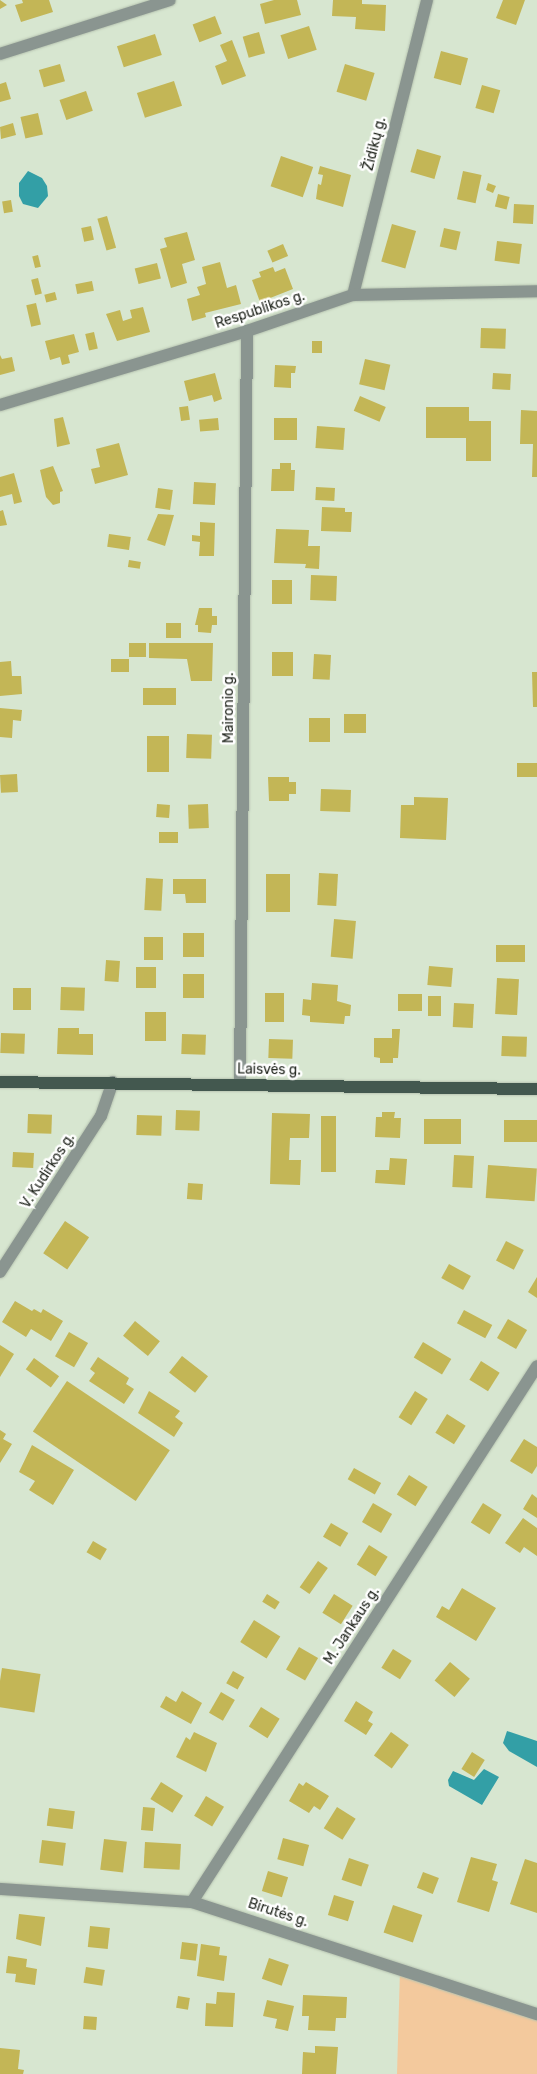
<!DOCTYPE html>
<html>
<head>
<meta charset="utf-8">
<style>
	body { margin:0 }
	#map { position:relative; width:537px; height:2074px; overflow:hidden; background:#d7e6d0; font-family:Rubik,sans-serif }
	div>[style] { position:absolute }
	.green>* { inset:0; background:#f3c99d }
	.water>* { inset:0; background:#339fa6 }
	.building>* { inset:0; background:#c3b656; transform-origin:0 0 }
	.roads { filter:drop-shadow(0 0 1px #b6c3b0) drop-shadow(0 0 1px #b6c3b0) }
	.street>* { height:12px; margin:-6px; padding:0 6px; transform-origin:6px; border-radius:6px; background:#8a9590 }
	.primary>* { height:12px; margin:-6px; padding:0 6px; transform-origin:6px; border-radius:6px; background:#43584f }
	span { translate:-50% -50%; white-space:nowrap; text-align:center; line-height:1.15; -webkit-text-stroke:5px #fff; paint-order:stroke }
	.street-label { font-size:14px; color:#1f241c }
</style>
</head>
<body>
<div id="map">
	<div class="green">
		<i style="clip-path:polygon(400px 1970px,537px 2018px,537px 2074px,397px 2074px)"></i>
	</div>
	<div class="water">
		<i style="clip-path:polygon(28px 171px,42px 178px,47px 186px,48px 196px,38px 208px,23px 204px,19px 196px,19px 183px)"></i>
		<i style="clip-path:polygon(507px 1731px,537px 1741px,537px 1767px,509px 1751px,503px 1743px)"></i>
		<i style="clip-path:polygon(484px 1769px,499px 1777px,482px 1805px,449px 1786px,448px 1780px,453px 1771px,474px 1780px)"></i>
	</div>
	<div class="building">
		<i style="clip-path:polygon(0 0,7px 5px,0 9px)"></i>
		<i style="clip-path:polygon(22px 0,49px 0,53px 12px,21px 22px,15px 5px,23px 3px)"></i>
		<i style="clip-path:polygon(274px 0,297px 0,301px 15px,265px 24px,260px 4px)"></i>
		<i style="clip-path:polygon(333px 0,362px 0,362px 4px,386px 5px,385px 31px,355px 29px,356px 17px,332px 16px)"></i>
		<i style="clip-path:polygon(503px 0,525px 0,516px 25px,496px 18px)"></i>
		<i style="left:215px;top:16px;width:19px;height:24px;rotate:69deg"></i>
		<i style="left:309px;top:26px;width:25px;height:30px;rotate:72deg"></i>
		<i style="left:259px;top:32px;width:22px;height:17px;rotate:74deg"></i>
		<i style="left:155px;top:34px;width:22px;height:40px;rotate:72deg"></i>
		<i style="clip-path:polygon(232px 40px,246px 76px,222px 85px,215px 66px,227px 61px,220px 45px)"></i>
		<i style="left:441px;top:51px;width:28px;height:28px;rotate:15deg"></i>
		<i style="left:60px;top:64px;width:18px;height:22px;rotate:74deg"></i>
		<i style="left:345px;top:64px;width:31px;height:29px;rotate:17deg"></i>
		<i style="left:174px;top:81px;width:26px;height:39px;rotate:72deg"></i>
		<i style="clip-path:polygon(6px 82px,11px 99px,0 102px,0 84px)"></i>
		<i style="left:482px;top:85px;width:19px;height:24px;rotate:16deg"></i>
		<i style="left:86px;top:91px;width:21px;height:28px;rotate:71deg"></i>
		<i style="left:38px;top:113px;width:22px;height:18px;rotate:77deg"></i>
		<i style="clip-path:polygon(13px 123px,16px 135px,1px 139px,0 127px)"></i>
		<i style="left:417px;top:149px;width:25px;height:24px;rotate:16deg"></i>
		<i style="left:281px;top:156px;width:34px;height:32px;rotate:19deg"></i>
		<i style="clip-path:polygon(320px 166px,351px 175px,343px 207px,316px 199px,318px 184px,321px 185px,323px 175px,318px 174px)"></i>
		<i style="left:463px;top:171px;width:19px;height:29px;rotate:12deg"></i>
		<i style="clip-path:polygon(488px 183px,496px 186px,493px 193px,486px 190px)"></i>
		<i style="left:498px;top:194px;width:12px;height:13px;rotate:14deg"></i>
		<i style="left:11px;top:200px;width:12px;height:9px;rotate:81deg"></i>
		<i style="left:514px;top:204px;width:20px;height:19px;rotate:3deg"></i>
		<i style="left:107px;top:216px;width:33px;height:10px;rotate:74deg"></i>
		<i style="left:392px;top:224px;width:25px;height:39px;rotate:16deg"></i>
		<i style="left:91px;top:226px;width:14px;height:10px;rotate:78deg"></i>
		<i style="left:444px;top:228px;width:17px;height:19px;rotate:13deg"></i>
		<i style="clip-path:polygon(187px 232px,195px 260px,182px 264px,187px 283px,171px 288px,160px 249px,167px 247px,164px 238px)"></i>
		<i style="left:497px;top:241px;width:25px;height:20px;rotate:7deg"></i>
		<i style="left:283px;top:244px;width:13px;height:17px;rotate:67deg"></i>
		<i style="left:38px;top:255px;width:12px;height:6px;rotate:76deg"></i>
		<i style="clip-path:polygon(220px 262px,227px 288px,236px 285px,241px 304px,205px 313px,206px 317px,192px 321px,187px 299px,200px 295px,197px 287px,206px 284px,202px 267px)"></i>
		<i style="left:157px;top:263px;width:16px;height:23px;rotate:76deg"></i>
		<i style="clip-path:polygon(273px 267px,275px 272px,285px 268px,293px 289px,260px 302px,252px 280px,261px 277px,259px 272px)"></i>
		<i style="left:38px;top:278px;width:16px;height:7px;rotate:76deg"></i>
		<i style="left:92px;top:281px;width:10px;height:17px;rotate:79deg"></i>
		<i style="left:55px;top:292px;width:8px;height:11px;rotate:76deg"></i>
		<i style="left:36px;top:303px;width:22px;height:10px;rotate:77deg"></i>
		<i style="clip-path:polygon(143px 307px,150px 332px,117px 341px,106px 314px,120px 310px,123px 321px,132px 318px,130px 310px)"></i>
		<i style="left:481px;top:328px;width:25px;height:20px;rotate:2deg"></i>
		<i style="left:94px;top:332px;width:17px;height:9px;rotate:77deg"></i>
		<i style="clip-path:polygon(74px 334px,79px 352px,68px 355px,70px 363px,62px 365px,60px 357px,50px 360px,45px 341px)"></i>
		<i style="left:312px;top:341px;width:10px;height:12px"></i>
		<i style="clip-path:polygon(0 355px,2px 359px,12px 357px,15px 371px,0 375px)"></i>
		<i style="left:365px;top:359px;width:26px;height:26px;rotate:13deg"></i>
		<i style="clip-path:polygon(275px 365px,296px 366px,295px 373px,291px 373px,291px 388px,274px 387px)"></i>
		<i style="clip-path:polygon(215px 373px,222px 399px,214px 402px,212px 395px,189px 401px,184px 381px)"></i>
		<i style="left:493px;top:373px;width:18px;height:16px;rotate:3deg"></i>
		<i style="left:360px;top:396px;width:28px;height:16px;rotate:23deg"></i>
		<i style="left:188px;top:406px;width:14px;height:9px;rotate:82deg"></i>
		<i style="clip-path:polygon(426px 407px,469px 407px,469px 421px,491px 421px,491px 461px,466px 461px,466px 438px,426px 438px)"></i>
		<i style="clip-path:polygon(521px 410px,537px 411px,537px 477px,532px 477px,533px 444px,520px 444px)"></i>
		<i style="clip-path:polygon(63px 417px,70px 444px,57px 447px,54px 419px)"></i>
		<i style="left:218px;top:418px;width:12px;height:19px;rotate:85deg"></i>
		<i style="left:274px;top:418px;width:23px;height:22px"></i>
		<i style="left:317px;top:426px;width:28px;height:22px;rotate:4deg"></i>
		<i style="clip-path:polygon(119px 443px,128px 475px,95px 484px,91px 469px,100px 467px,96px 449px)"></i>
		<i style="clip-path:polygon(280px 463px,291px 463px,291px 470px,295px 470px,294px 491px,271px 491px,272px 469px,280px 469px)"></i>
		<i style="clip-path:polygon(53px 466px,63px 491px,60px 492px,60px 503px,53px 505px,46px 497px,40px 470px)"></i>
		<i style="clip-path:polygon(14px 473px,22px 502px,14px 504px,12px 494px,0 497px,0 477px)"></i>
		<i style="left:194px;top:482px;width:22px;height:22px;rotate:3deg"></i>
		<i style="left:316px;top:487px;width:19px;height:13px;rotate:3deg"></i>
		<i style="left:158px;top:488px;width:15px;height:20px;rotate:8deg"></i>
		<i style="clip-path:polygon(322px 507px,345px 508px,345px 512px,352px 512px,351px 532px,321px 531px)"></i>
		<i style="clip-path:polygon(3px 510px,7px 525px,0 526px,0 511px)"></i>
		<i style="clip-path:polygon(158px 514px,174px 515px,165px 546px,147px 540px)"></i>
		<i style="clip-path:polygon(200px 522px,215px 523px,214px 556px,199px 556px,200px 542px,192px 541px,192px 535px,200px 536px)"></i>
		<i style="clip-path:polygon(276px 529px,309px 530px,308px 546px,320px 546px,319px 569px,305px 568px,306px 564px,274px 563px)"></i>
		<i style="left:109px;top:534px;width:22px;height:13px;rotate:8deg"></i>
		<i style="left:129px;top:560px;width:12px;height:7px;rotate:9deg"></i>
		<i style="left:311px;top:575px;width:26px;height:25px;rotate:2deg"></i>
		<i style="left:292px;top:580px;width:24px;height:20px;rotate:90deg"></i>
		<i style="clip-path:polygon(199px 608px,212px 608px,212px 616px,217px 616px,217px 625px,212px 625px,211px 633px,198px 632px,198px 625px,195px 625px)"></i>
		<i style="left:166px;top:623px;width:15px;height:15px"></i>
		<i style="left:129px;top:643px;width:17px;height:14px"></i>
		<i style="clip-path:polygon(149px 643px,213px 643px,212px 681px,191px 681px,187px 659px,149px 658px)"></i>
		<i style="left:272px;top:652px;width:21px;height:24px"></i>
		<i style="left:314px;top:654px;width:17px;height:25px;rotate:3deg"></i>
		<i style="left:111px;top:659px;width:18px;height:13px"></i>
		<i style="clip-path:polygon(11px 661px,12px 676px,21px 676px,22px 694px,0 696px,0 662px)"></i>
		<i style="clip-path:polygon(532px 672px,537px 672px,537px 707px,533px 707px)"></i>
		<i style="left:143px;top:688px;width:33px;height:17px"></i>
		<i style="clip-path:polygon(0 708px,22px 710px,21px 721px,13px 720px,12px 738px,0 737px)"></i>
		<i style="left:344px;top:714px;width:22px;height:19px"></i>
		<i style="left:309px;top:718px;width:21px;height:24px"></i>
		<i style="left:187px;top:734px;width:25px;height:24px;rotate:2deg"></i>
		<i style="left:147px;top:736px;width:22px;height:36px"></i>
		<i style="left:517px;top:763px;width:20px;height:14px"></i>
		<i style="left:17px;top:774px;width:18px;height:17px;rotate:87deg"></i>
		<i style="clip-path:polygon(268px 777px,289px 777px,289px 782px,296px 782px,296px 794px,289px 794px,289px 801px,269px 801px)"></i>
		<i style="left:321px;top:789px;width:30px;height:22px;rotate:2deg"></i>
		<i style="clip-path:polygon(414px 797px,448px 798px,446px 840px,400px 838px,401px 805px,414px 805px)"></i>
		<i style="left:157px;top:804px;width:13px;height:13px;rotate:4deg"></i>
		<i style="left:208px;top:804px;width:24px;height:20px;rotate:88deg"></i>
		<i style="left:159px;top:832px;width:19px;height:11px"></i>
		<i style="left:319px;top:873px;width:19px;height:32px;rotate:3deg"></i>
		<i style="left:266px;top:874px;width:24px;height:38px"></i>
		<i style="left:146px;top:878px;width:17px;height:32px;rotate:3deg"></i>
		<i style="clip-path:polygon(173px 879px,206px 879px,206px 903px,186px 903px,185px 894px,173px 894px)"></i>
		<i style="left:334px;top:919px;width:22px;height:38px;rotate:5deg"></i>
		<i style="left:183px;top:933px;width:21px;height:24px"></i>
		<i style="left:144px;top:937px;width:19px;height:23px"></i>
		<i style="left:496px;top:945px;width:29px;height:17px"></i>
		<i style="left:106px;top:960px;width:14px;height:21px;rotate:4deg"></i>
		<i style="left:429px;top:966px;width:24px;height:19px;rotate:5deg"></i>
		<i style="left:136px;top:967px;width:20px;height:21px"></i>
		<i style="left:183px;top:974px;width:21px;height:24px"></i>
		<i style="left:497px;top:978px;width:22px;height:36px;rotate:3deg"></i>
		<i style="clip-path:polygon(312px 983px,338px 985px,337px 1001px,351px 1005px,350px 1016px,345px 1016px,344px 1024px,310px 1022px,310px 1016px,302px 1015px,303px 999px,311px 1000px)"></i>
		<i style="left:61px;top:987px;width:24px;height:23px;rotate:2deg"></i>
		<i style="left:13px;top:988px;width:18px;height:22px"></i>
		<i style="left:265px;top:993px;width:19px;height:29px"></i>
		<i style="left:398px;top:994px;width:24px;height:17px"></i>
		<i style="left:428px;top:996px;width:13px;height:20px"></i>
		<i style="left:454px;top:1003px;width:20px;height:24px;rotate:3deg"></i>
		<i style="left:145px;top:1012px;width:21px;height:29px"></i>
		<i style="clip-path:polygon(58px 1028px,79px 1028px,79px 1034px,93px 1034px,93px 1055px,57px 1054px)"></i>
		<i style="clip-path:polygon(392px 1029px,400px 1029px,398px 1058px,393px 1058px,393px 1063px,380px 1063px,380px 1058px,374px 1057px,374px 1038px,392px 1038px)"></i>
		<i style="left:1px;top:1033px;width:24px;height:20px;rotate:2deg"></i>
		<i style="left:182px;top:1034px;width:24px;height:20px;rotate:2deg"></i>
		<i style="left:502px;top:1036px;width:25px;height:20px;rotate:2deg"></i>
		<i style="left:269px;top:1039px;width:24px;height:19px;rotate:2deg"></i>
		<i style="left:176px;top:1110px;width:24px;height:20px;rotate:2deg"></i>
		<i style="clip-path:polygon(382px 1112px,395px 1112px,394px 1118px,401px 1118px,400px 1138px,375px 1137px,376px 1117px,382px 1117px)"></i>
		<i style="clip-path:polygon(272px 1113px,310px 1114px,309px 1138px,290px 1138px,289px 1160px,301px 1160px,300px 1185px,270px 1184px)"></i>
		<i style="left:28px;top:1114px;width:24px;height:19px;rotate:2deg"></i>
		<i style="left:137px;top:1115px;width:25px;height:20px;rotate:2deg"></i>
		<i style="left:321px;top:1116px;width:15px;height:56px"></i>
		<i style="left:424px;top:1119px;width:37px;height:25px"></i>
		<i style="left:504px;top:1120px;width:33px;height:22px"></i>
		<i style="left:13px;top:1152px;width:21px;height:15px;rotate:3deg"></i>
		<i style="left:454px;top:1155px;width:20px;height:32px;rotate:3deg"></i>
		<i style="clip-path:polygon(390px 1158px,407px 1159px,405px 1185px,375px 1183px,376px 1170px,389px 1170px)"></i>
		<i style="left:488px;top:1165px;width:49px;height:33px;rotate:4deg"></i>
		<i style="left:188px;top:1183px;width:15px;height:16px;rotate:4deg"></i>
		<i style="left:65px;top:1221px;width:29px;height:39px;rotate:34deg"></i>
		<i style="left:506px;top:1241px;width:20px;height:22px;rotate:27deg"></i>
		<i style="left:449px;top:1264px;width:25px;height:16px;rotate:29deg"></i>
		<i style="clip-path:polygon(537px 1277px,537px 1298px,528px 1292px)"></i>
		<i style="clip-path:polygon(15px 1301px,32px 1311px,34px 1309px,41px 1313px,43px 1309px,63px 1321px,51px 1341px,31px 1329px,26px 1337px,2px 1322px)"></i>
		<i style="left:464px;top:1310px;width:32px;height:15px;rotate:28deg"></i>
		<i style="left:508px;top:1319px;width:22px;height:22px;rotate:30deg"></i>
		<i style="left:135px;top:1321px;width:32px;height:19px;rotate:39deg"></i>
		<i style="left:69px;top:1332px;width:22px;height:28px;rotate:30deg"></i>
		<i style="left:423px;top:1342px;width:33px;height:18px;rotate:31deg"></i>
		<i style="clip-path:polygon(0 1345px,14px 1354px,0 1377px)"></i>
		<i style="left:182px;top:1356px;width:33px;height:21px;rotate:38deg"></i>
		<i style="clip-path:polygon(98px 1357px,129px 1378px,126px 1384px,134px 1389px,124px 1404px,89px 1381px,95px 1373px,90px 1369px)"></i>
		<i style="left:34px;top:1358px;width:31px;height:14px;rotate:36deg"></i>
		<i style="left:481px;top:1361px;width:22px;height:22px;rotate:32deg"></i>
		<i style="left:67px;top:1381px;width:124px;height:61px;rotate:34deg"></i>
		<i style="clip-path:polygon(149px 1391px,180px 1411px,175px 1417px,183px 1423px,174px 1437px,138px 1413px)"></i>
		<i style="left:415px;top:1391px;width:15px;height:31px;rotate:32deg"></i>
		<i style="left:447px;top:1414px;width:22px;height:22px;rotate:32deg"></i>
		<i style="clip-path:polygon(0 1430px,6px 1434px,3px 1439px,12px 1444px,0 1463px)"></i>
		<i style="clip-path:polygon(524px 1439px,537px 1447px,537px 1466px,532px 1474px,510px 1461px)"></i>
		<i style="clip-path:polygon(32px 1445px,74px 1470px,53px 1505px,29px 1490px,35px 1481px,19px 1472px)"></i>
		<i style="left:354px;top:1468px;width:31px;height:13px;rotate:29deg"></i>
		<i style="left:409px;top:1475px;width:22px;height:23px;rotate:32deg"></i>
		<i style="clip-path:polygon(532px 1494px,537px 1498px,537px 1518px,523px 1509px)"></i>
		<i style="left:373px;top:1503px;width:22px;height:22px;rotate:30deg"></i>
		<i style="left:483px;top:1503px;width:22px;height:23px;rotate:32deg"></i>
		<i style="clip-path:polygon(523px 1518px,537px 1528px,537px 1556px,524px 1547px,520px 1553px,505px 1543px)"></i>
		<i style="left:331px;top:1523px;width:20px;height:16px;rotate:30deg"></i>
		<i style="left:93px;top:1541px;width:16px;height:13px;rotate:30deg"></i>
		<i style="left:369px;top:1545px;width:22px;height:23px;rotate:32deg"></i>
		<i style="left:318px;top:1561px;width:12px;height:32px;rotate:35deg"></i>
		<i style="clip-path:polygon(462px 1588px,496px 1608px,476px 1641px,436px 1617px,442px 1606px,449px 1610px)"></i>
		<i style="left:267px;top:1594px;width:15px;height:9px;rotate:32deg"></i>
		<i style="left:334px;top:1594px;width:22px;height:22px;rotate:32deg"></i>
		<i style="left:254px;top:1620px;width:31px;height:26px;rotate:32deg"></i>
		<i style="left:299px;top:1647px;width:22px;height:26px;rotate:30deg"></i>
		<i style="left:393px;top:1649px;width:22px;height:22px;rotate:32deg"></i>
		<i style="left:450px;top:1662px;width:26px;height:24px;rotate:40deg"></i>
		<i style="left:2px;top:1668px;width:39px;height:39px;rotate:9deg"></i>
		<i style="left:233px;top:1671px;width:13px;height:14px;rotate:29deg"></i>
		<i style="clip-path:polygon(182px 1691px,202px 1703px,191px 1724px,160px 1707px,166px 1696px,176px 1702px)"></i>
		<i style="left:221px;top:1692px;width:16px;height:24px;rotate:30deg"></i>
		<i style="clip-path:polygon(356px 1701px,373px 1712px,368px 1721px,373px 1724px,366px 1735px,344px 1721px)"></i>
		<i style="left:261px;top:1707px;width:22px;height:23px;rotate:32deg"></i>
		<i style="clip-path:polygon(194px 1732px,217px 1743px,206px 1772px,176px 1757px,186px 1737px,190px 1740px)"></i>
		<i style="left:391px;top:1732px;width:22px;height:29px;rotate:36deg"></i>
		<i style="left:472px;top:1752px;width:15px;height:20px;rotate:32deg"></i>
		<i style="left:161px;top:1782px;width:26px;height:20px;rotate:32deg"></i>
		<i style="clip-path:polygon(306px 1782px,329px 1796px,320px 1810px,314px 1806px,309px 1813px,289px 1801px,299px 1783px,303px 1786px)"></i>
		<i style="left:206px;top:1796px;width:21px;height:23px;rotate:31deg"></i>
		<i style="left:143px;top:1807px;width:12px;height:23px;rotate:5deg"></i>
		<i style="left:337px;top:1807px;width:22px;height:25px;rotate:32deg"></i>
		<i style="left:49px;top:1808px;width:26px;height:18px;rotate:7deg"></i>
		<i style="left:283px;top:1838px;width:27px;height:22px;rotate:15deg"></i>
		<i style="left:104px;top:1839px;width:23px;height:31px;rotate:7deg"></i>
		<i style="left:42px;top:1840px;width:24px;height:23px;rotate:7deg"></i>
		<i style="left:145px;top:1842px;width:36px;height:26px;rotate:3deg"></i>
		<i style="clip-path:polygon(471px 1857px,497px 1864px,492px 1880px,498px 1882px,489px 1912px,457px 1902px)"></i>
		<i style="left:349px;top:1858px;width:21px;height:23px;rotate:19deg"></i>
		<i style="clip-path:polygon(525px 1859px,537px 1863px,537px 1913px,510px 1904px)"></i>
		<i style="left:268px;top:1871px;width:21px;height:21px;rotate:17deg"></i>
		<i style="left:423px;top:1872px;width:17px;height:17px;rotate:21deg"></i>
		<i style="left:334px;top:1895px;width:21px;height:21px;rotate:17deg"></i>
		<i style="left:393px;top:1905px;width:31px;height:29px;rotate:19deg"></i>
		<i style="clip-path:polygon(19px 1914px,45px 1917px,41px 1946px,16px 1939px)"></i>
		<i style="left:90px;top:1926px;width:20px;height:21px;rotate:6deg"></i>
		<i style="left:182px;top:1942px;width:16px;height:17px;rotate:7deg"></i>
		<i style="clip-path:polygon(201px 1944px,220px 1947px,219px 1955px,227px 1956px,224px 1981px,197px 1976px)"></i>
		<i style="clip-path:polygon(8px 1956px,27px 1959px,26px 1967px,37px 1969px,35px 1985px,15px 1982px,16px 1974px,6px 1973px)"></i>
		<i style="left:269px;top:1958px;width:21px;height:22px;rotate:19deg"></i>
		<i style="left:86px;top:1967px;width:19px;height:16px;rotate:9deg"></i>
		<i style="clip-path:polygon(217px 1992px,235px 1993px,233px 2027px,205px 2026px,206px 2003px,216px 2004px)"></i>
		<i style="clip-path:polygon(303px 1995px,347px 1997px,346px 2018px,336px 2018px,335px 2031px,308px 2030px,309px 2016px,302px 2016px)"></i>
		<i style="left:178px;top:1996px;width:12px;height:12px;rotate:9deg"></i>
		<i style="clip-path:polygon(267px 2000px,294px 2006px,288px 2031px,275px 2028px,277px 2019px,263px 2016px)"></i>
		<i style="left:84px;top:2016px;width:13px;height:13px;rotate:4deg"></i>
		<i style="clip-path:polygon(315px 2046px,338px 2047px,336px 2074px,302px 2074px,303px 2052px,315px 2053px)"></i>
		<i style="clip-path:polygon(0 2048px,20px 2050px,18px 2069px,24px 2070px,23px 2074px,0 2074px)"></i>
	</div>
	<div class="roads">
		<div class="street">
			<i style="left:0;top:54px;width:178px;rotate:-17.6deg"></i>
			<i style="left:353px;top:295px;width:304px;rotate:-75.9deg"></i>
			<i style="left:0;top:405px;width:258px;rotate:-16.7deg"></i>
			<i style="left:247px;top:331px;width:112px;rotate:-18.8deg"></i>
			<i style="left:353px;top:295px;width:184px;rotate:-1.2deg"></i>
			<i style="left:240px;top:1084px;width:753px;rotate:-89.47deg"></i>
			<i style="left:0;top:1272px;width:186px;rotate:-57.1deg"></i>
			<i style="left:101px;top:1116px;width:36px;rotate:-71deg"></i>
			<i style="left:0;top:1889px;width:192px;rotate:3.9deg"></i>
			<i style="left:192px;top:1902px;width:363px;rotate:18deg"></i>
			<i style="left:192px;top:1902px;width:637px;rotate:-57.23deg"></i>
		</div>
		<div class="primary">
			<i style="left:0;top:1082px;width:537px;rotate:0.75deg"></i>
		</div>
	</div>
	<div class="street-label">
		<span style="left:375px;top:144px;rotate:-76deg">Židikų g.</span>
		<span style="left:260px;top:310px;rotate:-18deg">Respublikos g.</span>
		<span style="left:229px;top:708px;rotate:-90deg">Maironio g.</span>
		<span style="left:269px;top:1070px;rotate:1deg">Laisvės g.</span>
		<span style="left:48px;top:1171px;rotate:-57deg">V. Kudirkos g.</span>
		<span style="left:352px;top:1626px;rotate:-57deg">M. Jankaus g.</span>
		<span style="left:278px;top:1913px;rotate:18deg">Birutės g.</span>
	</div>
</div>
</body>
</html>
